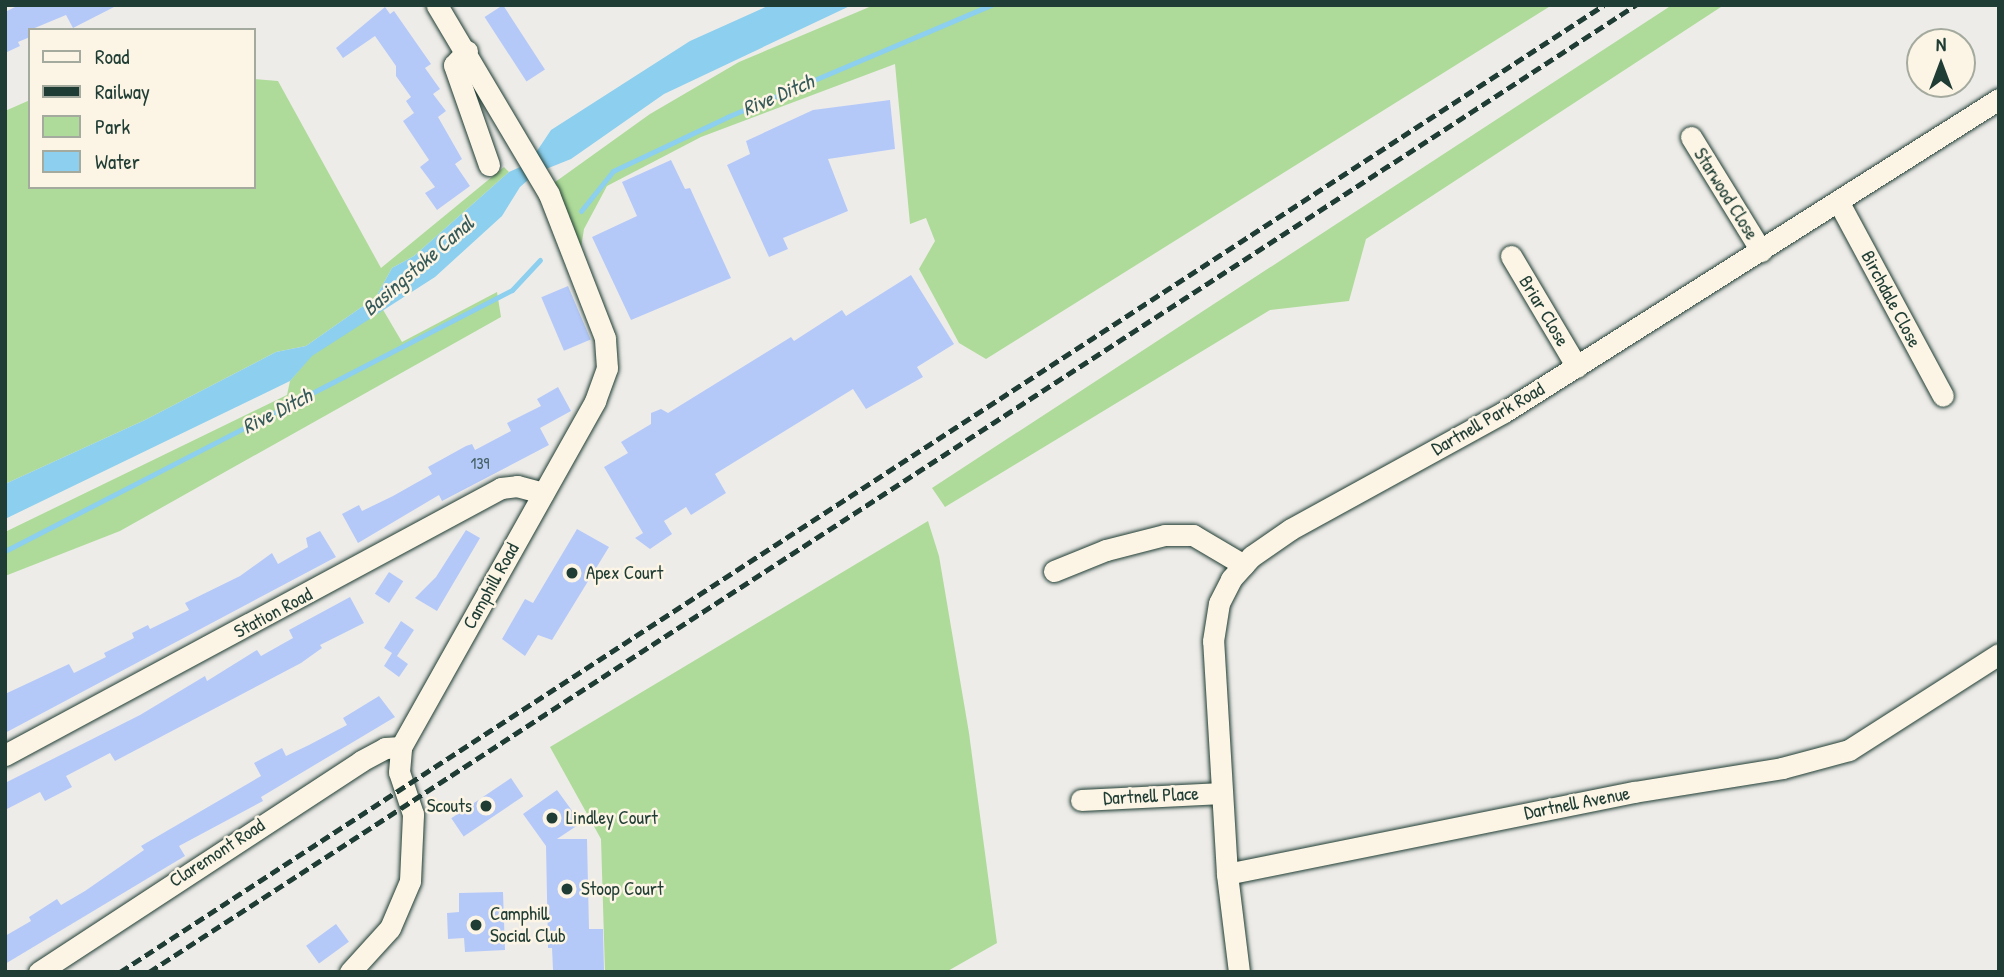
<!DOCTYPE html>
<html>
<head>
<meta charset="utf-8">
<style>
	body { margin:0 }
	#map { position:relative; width:2004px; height:977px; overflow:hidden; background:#eeece9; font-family:"Patrick Hand",sans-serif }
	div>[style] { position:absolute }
	.green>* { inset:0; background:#aedb99 }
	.water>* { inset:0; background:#8ccfee }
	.stream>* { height:5px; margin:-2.5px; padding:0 2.5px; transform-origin:2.5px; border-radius:2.5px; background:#8ccfee }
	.building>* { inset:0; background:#b5c9f8; transform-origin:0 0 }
	.roads { filter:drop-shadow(0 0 2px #1f3d34) drop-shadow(0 0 2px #1f3d34) }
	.minor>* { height:21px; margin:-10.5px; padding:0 10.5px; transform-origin:10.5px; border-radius:10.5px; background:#fcf5e5 }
	.rail>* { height:5px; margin-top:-2.5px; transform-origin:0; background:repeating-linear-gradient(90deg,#1f3d34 0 10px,transparent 0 15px) }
	.dots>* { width:19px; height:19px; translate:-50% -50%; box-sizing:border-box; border:4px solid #fcf5e5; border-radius:50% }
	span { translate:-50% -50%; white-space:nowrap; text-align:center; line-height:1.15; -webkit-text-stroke:5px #fcf5e5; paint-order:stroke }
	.number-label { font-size:16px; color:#446065 }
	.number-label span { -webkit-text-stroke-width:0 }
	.street-label { font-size:19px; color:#1f3d34 }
	.poi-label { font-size:19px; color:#1f3d34 }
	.left { translate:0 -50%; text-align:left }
	.right { translate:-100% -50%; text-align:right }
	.water-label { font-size:21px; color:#355a59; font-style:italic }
	.frame { position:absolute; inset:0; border:7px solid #1f3d34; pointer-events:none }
	.legend { position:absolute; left:28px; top:28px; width:228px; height:161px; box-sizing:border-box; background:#fcf5e5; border:2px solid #a4ab9e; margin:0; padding:9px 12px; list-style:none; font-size:21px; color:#1f3d34 }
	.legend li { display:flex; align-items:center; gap:14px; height:35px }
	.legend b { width:35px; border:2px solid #a4ab9e }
	.north { position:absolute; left:1906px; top:28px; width:70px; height:70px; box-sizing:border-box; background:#fcf5e5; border:2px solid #a4ab9e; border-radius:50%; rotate:0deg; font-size:19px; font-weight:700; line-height:28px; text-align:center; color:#1f3d34 }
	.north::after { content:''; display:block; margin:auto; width:24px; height:32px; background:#1f3d34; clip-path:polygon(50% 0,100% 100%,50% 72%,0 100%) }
</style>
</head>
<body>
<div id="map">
	<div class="green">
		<i style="clip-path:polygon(874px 5px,1552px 5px,986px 359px,959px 343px,919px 269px,935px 241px,926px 218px,910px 224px,895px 64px,701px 137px,607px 186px,584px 229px,580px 254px,551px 185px,650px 114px,739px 62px)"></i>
		<i style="clip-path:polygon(1672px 5px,1724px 5px,1366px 239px,1349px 301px,1270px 310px,945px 507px,932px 488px)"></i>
		<i style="clip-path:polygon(254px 79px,278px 81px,381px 268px,504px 167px,509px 172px,414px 256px,392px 268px,376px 297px,306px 346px,276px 352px,145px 420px,5px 484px,5px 111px,30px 100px,30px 187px,254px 187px)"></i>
		<i style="clip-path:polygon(497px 292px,501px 317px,120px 531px,5px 576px,5px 532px,287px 395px,290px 381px,311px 356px,382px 308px,402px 342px)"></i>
		<i style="clip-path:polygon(928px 521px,939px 556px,969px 733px,997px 943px,946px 972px,605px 972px,601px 839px,550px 747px)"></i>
	</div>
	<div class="water">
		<i style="clip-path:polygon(770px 5px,852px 5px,664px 94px,571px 159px,536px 173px,520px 187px,502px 216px,435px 277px,312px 356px,290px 381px,5px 519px,5px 484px,145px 420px,276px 352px,306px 346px,376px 297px,392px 268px,414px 256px,509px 172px,529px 163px,551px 130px,690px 41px)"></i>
	</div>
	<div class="stream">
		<i style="left:581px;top:211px;width:51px;rotate:-51.3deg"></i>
		<i style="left:613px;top:171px;width:126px;rotate:-25.3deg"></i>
		<i style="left:727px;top:117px;width:287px;rotate:-23deg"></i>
		<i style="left:5px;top:551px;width:570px;rotate:-27.24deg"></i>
		<i style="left:512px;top:290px;width:41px;rotate:-47deg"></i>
	</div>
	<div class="building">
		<i style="clip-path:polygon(19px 5px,118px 5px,73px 28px,66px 15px,30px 30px,30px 37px,18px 42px,20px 46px,5px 53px,5px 12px)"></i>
		<i style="left:503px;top:5px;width:77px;height:22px;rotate:57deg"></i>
		<i style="clip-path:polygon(385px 7px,390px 14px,394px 11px,431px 64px,425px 68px,440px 89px,433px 94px,446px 111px,438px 117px,462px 159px,455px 164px,470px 186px,437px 210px,425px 193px,435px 187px,420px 167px,429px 160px,403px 121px,414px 113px,406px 101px,411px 97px,396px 76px,396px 66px,375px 36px,343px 58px,336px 48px)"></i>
		<i style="clip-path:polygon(890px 100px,895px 149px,828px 159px,848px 211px,783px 238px,788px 249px,769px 257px,727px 165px,750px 154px,746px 141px,813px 110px)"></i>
		<i style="clip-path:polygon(671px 160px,685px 189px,690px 188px,731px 278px,631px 320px,592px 237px,637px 216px,622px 182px)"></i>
		<i style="clip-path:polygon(911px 275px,954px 344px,917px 367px,923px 377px,866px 409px,853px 389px,715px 474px,726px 493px,691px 515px,686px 507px,664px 521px,672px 534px,650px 549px,635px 538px,643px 533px,604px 467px,628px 453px,621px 442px,651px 424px,651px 413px,661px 409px,668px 413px,791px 337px,794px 341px,842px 310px,846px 316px)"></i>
		<i style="left:568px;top:286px;width:58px;height:29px;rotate:67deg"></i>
		<i style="clip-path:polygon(558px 387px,571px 411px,540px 428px,549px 445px,442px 501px,439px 495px,358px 543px,342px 514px,359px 505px,362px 511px,393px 496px,432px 474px,428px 467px,466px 446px,472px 444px,475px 450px,511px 431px,507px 423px,541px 406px,537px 399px)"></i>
		<i style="clip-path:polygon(577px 529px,609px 547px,552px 640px,538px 635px,525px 656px,502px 639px,525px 599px,533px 603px)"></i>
		<i style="clip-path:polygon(466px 530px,480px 538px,437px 611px,415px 598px,436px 577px)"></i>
		<i style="clip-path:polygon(320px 531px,336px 557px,5px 733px,5px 694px,69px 664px,74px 673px,106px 657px,104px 653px,134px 638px,132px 633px,148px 625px,150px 629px,189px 610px,185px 603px,240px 576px,272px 553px,278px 564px,292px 556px,308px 547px,306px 538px)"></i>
		<i style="left:389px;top:572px;width:17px;height:26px;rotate:33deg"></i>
		<i style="clip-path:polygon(350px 597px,364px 623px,320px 645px,322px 648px,301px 663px,115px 761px,110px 753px,66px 776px,72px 787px,45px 801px,40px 792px,5px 810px,5px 783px,140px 715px,205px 676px,207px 681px,257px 650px,261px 656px,293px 638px,289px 630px)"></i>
		<i style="clip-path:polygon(401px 621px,414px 630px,397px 656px,408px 664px,399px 677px,384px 666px,392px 653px,384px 648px)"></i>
		<i style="clip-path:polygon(379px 696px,395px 717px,261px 797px,263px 801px,179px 846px,185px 856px,5px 964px,5px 936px,31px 921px,29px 917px,57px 899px,61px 905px,85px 891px,144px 850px,141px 846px,261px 776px,254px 763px,282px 748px,286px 756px,309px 745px,347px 725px,343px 718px)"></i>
		<i style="left:511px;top:778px;width:22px;height:72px;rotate:56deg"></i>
		<i style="clip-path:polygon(557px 790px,581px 823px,557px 839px,587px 839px,589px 929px,603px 929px,604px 970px,553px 970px,552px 948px,548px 948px,546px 846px,523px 814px)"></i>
		<i style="clip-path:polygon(503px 892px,505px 950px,465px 952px,464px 938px,448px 939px,447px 913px,459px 912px,459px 893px)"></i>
		<i style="left:336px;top:924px;width:22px;height:37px;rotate:54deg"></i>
	</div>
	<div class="roads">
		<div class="minor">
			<i style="left:467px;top:51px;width:19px;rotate:133deg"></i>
			<i style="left:454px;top:65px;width:106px;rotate:70.7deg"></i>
			<i style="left:1691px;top:137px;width:134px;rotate:58.4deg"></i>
			<i style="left:1838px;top:201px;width:221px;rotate:61.7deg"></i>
			<i style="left:1511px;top:256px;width:129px;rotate:59.3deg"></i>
			<i style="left:1054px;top:571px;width:56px;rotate:-22deg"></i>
			<i style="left:1106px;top:550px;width:61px;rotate:-14.3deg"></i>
			<i style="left:1165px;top:535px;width:28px"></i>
			<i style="left:1193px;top:535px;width:59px;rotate:30.5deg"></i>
			<i style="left:5px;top:755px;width:563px;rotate:-28.29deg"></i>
			<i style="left:501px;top:488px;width:16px;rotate:-7deg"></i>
			<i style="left:517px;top:486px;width:27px;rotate:15deg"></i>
			<i style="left:1081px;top:800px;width:141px;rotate:-2.8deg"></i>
			<i style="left:1227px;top:874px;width:415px;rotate:-11.4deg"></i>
			<i style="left:1634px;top:792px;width:150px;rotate:-9.2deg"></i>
			<i style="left:1782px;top:768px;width:69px;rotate:-15deg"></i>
			<i style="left:1849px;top:750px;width:178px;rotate:-32.6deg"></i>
			<i style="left:39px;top:972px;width:385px;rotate:-33.2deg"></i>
			<i style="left:361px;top:761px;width:27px;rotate:-28deg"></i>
			<i style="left:385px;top:748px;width:16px;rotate:-4deg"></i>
			<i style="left:350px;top:972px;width:59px;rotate:-47.7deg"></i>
			<i style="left:390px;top:928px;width:51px;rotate:-66.9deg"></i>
			<i style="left:410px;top:881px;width:67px;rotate:-87.4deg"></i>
			<i style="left:413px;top:814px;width:44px;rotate:-108.4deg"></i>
			<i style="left:399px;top:772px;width:25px;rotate:-85deg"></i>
			<i style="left:401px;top:747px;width:397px;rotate:-60.7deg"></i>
			<i style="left:595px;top:401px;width:35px;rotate:-70deg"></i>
			<i style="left:607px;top:368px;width:30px;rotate:-94deg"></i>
			<i style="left:605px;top:338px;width:155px;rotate:-111.3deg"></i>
			<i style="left:549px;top:194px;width:220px;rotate:-120.7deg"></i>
			<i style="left:1239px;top:972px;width:99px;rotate:-97deg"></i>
			<i style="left:1227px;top:874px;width:233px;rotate:-93.4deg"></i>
			<i style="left:1213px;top:641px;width:38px;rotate:-81deg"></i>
			<i style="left:1219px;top:603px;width:27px;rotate:-63deg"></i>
			<i style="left:1231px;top:579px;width:31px;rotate:-48deg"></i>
			<i style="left:1252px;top:556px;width:47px;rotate:-34.7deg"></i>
			<i style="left:1291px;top:529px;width:243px;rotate:-28.8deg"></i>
			<i style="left:1504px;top:412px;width:586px;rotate:-32.31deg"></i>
		</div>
	</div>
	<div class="rail">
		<i style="left:120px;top:972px;width:1771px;rotate:-33.09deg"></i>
		<i style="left:149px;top:972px;width:1774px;rotate:-33.04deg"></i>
	</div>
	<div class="dots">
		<i style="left:572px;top:573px;background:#1f3d34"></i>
		<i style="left:486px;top:806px;background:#1f3d34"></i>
		<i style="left:552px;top:818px;background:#1f3d34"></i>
		<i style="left:567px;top:889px;background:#1f3d34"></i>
		<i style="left:476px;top:925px;background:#1f3d34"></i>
	</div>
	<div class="number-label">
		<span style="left:480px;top:463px">139</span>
	</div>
	<div class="street-label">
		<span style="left:1726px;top:194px;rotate:58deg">Starwood Close</span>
		<span style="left:1891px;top:299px;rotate:62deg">Birchdale Close</span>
		<span style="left:1544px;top:311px;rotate:59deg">Briar Close</span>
		<span style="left:1488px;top:419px;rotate:-30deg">Dartnell Park Road</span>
		<span style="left:491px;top:586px;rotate:-61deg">Camphill Road</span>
		<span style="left:273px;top:613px;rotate:-28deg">Station Road</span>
		<span style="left:1151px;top:796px;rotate:-3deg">Dartnell Place</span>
		<span style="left:1577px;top:803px;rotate:-11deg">Dartnell Avenue</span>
		<span style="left:217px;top:853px;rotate:-33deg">Claremont Road</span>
	</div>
	<div class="poi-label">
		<span class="left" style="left:586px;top:573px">Apex Court</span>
		<span class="right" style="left:472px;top:806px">Scouts</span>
		<span class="left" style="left:566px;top:818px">Lindley Court</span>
		<span class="left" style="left:581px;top:889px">Stoop Court</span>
		<span class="left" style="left:490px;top:925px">Camphill<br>Social Club</span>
	</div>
	<div class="water-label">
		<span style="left:778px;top:95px;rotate:-23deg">Rive Ditch</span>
		<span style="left:418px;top:266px;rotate:-41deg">Basingstoke Canal</span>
		<span style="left:277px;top:411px;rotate:-27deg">Rive Ditch</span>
	</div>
	<div class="frame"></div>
	<ul class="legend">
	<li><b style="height:9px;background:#fcf5e5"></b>Road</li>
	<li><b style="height:9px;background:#1f3d34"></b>Railway</li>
	<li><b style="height:19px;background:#aedb99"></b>Park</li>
	<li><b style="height:19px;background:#8ccfee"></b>Water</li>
	</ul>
	<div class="north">N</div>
</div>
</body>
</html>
